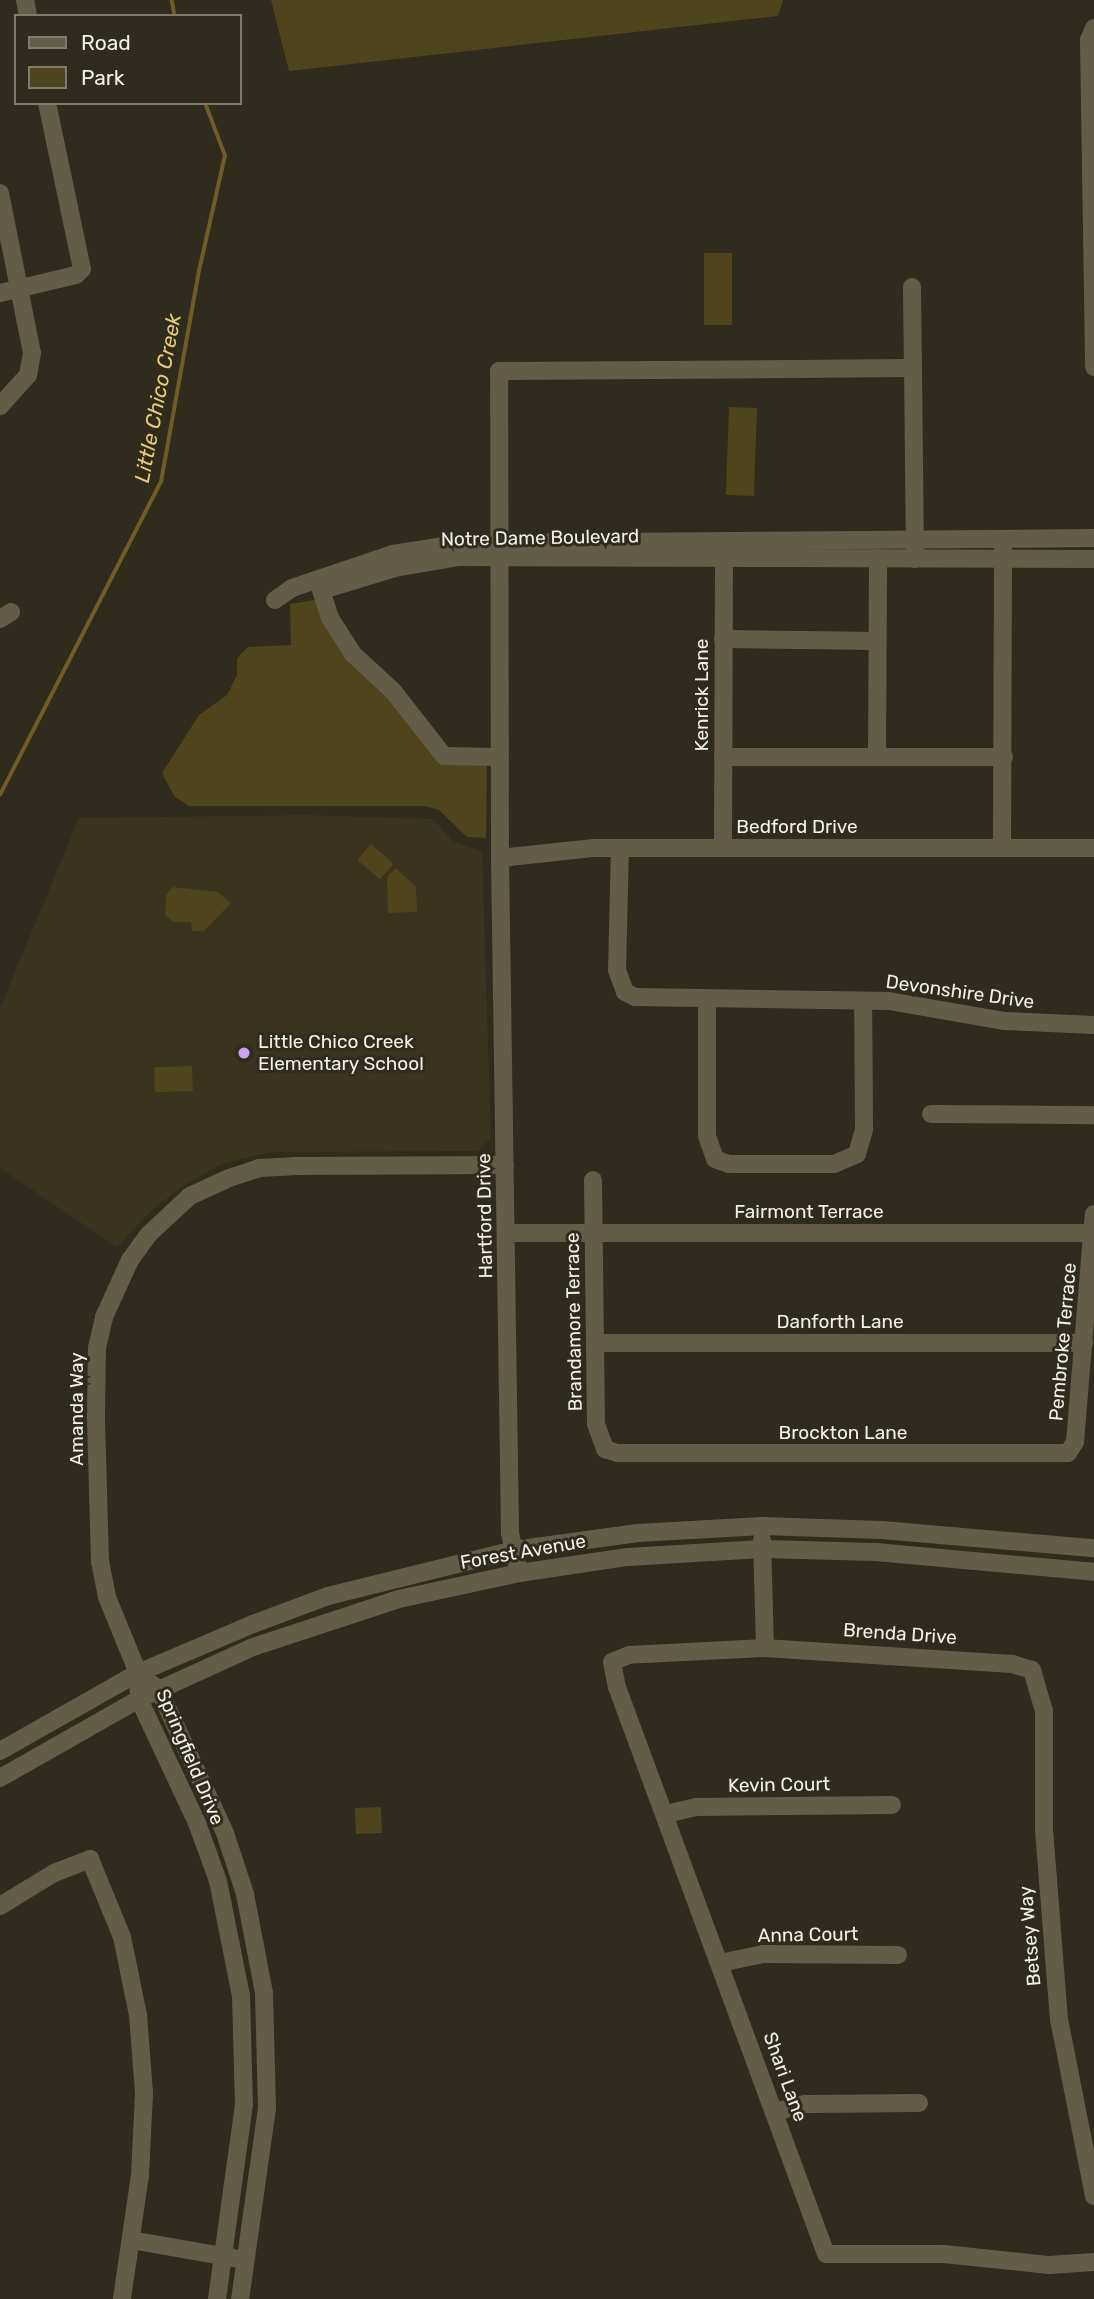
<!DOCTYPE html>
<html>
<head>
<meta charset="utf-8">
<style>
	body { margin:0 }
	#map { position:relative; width:1094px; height:2299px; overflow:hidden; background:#2f2b1d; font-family:Rubik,sans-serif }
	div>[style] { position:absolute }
	.built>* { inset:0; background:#3a341f }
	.green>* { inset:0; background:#4f441c; transform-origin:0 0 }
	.stream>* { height:3.5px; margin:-1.75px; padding:0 1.75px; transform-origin:1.75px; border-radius:1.75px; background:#6e5e26 }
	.minor>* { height:18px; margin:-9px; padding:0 9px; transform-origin:9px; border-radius:9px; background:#635d47 }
	.dots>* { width:19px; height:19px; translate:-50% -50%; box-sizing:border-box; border:4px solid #2f2b1d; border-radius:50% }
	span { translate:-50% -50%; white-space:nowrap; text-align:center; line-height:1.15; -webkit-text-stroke:6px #2f2b1d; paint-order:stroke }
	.street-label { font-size:19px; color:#f3f0e7 }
	.poi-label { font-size:19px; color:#f3f0e7 }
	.left { translate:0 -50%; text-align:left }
	.water-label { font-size:21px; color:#e5cc78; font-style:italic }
	.legend { position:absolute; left:14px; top:14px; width:228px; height:91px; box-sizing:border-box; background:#2f2b1d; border:2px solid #7d7a6e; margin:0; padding:9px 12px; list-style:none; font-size:21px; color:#f3f0e7 }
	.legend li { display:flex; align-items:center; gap:14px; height:35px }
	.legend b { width:35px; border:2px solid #7d7a6e }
</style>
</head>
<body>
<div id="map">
	<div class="built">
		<i style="clip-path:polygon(306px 815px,433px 819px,454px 842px,482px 851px,491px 1138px,478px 1151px,273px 1152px,224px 1163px,187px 1183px,151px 1211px,117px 1247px,0 1168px,0 1008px,79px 818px)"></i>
	</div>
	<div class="green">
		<i style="clip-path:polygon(271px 0,783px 0,778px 16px,289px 71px)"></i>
		<i style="left:704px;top:253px;width:28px;height:72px"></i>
		<i style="left:729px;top:407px;width:28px;height:88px;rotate:2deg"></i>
		<i style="clip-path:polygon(315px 600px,440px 764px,487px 764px,486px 838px,467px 837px,439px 810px,425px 806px,189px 806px,174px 796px,162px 773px,199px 715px,227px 695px,237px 675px,237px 658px,248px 647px,291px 645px,290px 604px)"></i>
		<i style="left:371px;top:844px;width:30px;height:21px;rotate:41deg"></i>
		<i style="clip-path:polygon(396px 868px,416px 887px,417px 912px,388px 913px,387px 877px)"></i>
		<i style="clip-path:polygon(173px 887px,218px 892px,231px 903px,204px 931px,192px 931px,191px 922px,173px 922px,165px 915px,166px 895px)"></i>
		<i style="left:192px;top:1066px;width:25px;height:38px;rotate:88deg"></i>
		<i style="left:381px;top:1807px;width:26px;height:26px;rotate:88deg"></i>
	</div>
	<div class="stream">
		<i style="left:172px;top:0;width:16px;rotate:79deg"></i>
		<i style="left:0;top:795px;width:352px;rotate:-62.8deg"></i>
		<i style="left:161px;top:482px;width:214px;rotate:-79.8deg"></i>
		<i style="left:199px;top:271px;width:118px;rotate:-77.3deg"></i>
		<i style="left:225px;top:156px;width:57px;rotate:-110.7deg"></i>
	</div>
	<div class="minor">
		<i style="left:25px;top:0;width:16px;rotate:79deg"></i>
		<i style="left:1094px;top:28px;width:13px;rotate:113deg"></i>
		<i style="left:1089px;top:40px;width:327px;rotate:89.1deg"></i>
		<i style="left:0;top:193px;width:163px;rotate:78.7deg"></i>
		<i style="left:32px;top:353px;width:22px;rotate:100deg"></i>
		<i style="left:28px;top:375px;width:42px;rotate:132.1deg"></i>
		<i style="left:912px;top:287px;width:81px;rotate:89.3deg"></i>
		<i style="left:0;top:293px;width:78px;rotate:-13.3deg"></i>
		<i style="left:76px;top:275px;width:8px;rotate:-45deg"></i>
		<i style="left:82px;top:269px;width:170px;rotate:-101.9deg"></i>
		<i style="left:318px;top:581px;width:39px;rotate:72deg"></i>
		<i style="left:330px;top:618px;width:43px;rotate:57.4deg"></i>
		<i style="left:353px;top:654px;width:54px;rotate:42.8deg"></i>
		<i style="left:393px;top:691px;width:83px;rotate:51.9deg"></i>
		<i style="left:444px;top:756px;width:56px;rotate:1deg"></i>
		<i style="left:333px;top:587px;width:65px;rotate:-17deg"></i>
		<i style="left:395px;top:568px;width:65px;rotate:-9.8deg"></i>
		<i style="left:459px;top:557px;width:635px;rotate:0.18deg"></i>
		<i style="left:275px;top:600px;width:21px;rotate:-35deg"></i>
		<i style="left:292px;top:588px;width:107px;rotate:-18.6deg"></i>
		<i style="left:393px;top:554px;width:71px;rotate:-8.9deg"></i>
		<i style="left:463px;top:543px;width:631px;rotate:-0.45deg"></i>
		<i style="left:0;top:619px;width:13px;rotate:-32deg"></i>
		<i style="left:723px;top:639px;width:154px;rotate:0.7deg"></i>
		<i style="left:723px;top:757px;width:281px"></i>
		<i style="left:877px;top:757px;width:199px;rotate:-89.7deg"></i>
		<i style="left:723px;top:847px;width:298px;rotate:-89.8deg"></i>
		<i style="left:1002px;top:847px;width:298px;rotate:-89.8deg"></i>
		<i style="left:620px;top:848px;width:122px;rotate:91.4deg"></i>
		<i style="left:617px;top:970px;width:23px;rotate:70deg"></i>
		<i style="left:625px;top:992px;width:11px;rotate:27deg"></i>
		<i style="left:635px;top:997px;width:254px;rotate:0.9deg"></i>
		<i style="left:889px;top:1001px;width:118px;rotate:9.8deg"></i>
		<i style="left:1005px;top:1021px;width:89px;rotate:2.6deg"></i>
		<i style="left:500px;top:858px;width:95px;rotate:-6.1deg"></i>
		<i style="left:594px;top:848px;width:500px"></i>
		<i style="left:707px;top:999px;width:137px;rotate:90deg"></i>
		<i style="left:707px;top:1136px;width:24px;rotate:71deg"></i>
		<i style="left:715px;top:1159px;width:15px;rotate:20deg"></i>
		<i style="left:729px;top:1164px;width:105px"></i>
		<i style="left:834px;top:1164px;width:25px;rotate:-23deg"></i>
		<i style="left:857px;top:1154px;width:26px;rotate:-74deg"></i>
		<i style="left:864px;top:1129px;width:128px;rotate:-90.4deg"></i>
		<i style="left:931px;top:1114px;width:163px;rotate:0.4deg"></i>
		<i style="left:593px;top:1180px;width:244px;rotate:89.3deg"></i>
		<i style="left:596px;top:1424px;width:27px;rotate:70deg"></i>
		<i style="left:605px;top:1449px;width:13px;rotate:18deg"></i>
		<i style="left:617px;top:1453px;width:451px"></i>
		<i style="left:1068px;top:1453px;width:13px;rotate:-58deg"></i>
		<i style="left:1075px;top:1442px;width:210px;rotate:-85.3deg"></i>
		<i style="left:506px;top:1233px;width:586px"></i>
		<i style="left:1092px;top:1233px;width:19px;rotate:-84deg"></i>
		<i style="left:596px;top:1343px;width:488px"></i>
		<i style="left:762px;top:1540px;width:108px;rotate:88.4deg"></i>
		<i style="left:519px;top:1573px;width:41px;rotate:-102.7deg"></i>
		<i style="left:510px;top:1533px;width:675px;rotate:-90.85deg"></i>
		<i style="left:500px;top:858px;width:487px;rotate:-90.1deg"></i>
		<i style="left:499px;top:371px;width:414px;rotate:-0.4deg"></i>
		<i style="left:913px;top:368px;width:191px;rotate:89.4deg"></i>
		<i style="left:152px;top:1684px;width:9px;rotate:41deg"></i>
		<i style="left:159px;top:1690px;width:157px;rotate:65.2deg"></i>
		<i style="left:225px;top:1833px;width:64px;rotate:71.8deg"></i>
		<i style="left:245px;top:1894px;width:101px;rotate:79.1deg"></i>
		<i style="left:264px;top:1993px;width:115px;rotate:88.5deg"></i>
		<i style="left:267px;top:2108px;width:193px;rotate:98deg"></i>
		<i style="left:0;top:1751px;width:159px;rotate:-29.5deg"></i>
		<i style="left:138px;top:1673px;width:125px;rotate:-23.1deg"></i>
		<i style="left:253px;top:1624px;width:80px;rotate:-20.5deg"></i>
		<i style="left:328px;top:1596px;width:192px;rotate:-13.9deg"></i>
		<i style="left:514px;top:1550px;width:125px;rotate:-7.8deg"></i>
		<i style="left:638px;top:1533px;width:124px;rotate:-3.2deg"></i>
		<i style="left:762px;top:1526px;width:120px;rotate:1.9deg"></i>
		<i style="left:882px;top:1530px;width:213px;rotate:4.9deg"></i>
		<i style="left:0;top:1778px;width:160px;rotate:-29.6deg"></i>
		<i style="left:139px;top:1699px;width:125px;rotate:-24.5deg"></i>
		<i style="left:253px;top:1647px;width:154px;rotate:-18.2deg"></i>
		<i style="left:399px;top:1599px;width:123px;rotate:-12.2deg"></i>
		<i style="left:519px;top:1573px;width:110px;rotate:-8.4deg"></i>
		<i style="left:628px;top:1557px;width:134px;rotate:-3.4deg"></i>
		<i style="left:762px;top:1549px;width:114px;rotate:1.5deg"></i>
		<i style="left:876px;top:1552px;width:219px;rotate:5.2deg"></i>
		<i style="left:666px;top:1814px;width:32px;rotate:-13deg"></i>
		<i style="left:697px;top:1807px;width:195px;rotate:-0.6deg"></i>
		<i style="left:0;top:1906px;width:63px;rotate:-31.4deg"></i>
		<i style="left:54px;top:1873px;width:39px;rotate:-21deg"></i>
		<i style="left:90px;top:1859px;width:84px;rotate:67.7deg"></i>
		<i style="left:122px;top:1937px;width:80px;rotate:78.4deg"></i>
		<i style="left:138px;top:2015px;width:78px;rotate:85.6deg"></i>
		<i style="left:144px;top:2093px;width:82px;rotate:92.8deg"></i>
		<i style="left:140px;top:2175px;width:125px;rotate:98.3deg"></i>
		<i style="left:720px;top:1963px;width:44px;rotate:-11.8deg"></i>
		<i style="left:763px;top:1954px;width:135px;rotate:0.4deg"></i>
		<i style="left:775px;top:2112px;width:31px;rotate:-15deg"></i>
		<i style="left:805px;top:2104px;width:114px;rotate:-0.5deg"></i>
		<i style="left:1094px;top:2196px;width:179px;rotate:-101.2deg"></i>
		<i style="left:1059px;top:2020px;width:191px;rotate:-94.5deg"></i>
		<i style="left:1044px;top:1830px;width:119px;rotate:-90deg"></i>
		<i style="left:1044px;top:1711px;width:43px;rotate:-106.3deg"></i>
		<i style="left:1032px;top:1670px;width:21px;rotate:-163deg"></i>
		<i style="left:1012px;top:1664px;width:248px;rotate:-176.3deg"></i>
		<i style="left:765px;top:1648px;width:136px;rotate:177.1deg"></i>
		<i style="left:629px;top:1655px;width:18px;rotate:158deg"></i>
		<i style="left:612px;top:1662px;width:25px;rotate:79deg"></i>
		<i style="left:617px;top:1687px;width:604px;rotate:69.77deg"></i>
		<i style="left:826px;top:2254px;width:118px"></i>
		<i style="left:944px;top:2254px;width:106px;rotate:6deg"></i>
		<i style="left:1049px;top:2265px;width:45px;rotate:-3.8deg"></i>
		<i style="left:131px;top:2240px;width:105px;rotate:9.9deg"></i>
		<i style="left:217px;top:2299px;width:197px;rotate:-82.1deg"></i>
		<i style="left:244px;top:2104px;width:108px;rotate:-91.6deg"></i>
		<i style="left:241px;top:1996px;width:117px;rotate:-101.3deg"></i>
		<i style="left:218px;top:1881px;width:62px;rotate:-109.9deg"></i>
		<i style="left:197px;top:1823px;width:137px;rotate:-115.1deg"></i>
		<i style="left:139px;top:1699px;width:26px;rotate:-92deg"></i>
		<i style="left:138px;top:1673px;width:82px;rotate:-112.2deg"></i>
		<i style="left:107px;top:1597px;width:36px;rotate:-101deg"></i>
		<i style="left:100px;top:1562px;width:146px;rotate:-91.6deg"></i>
		<i style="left:96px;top:1416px;width:68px;rotate:-89.2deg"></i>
		<i style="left:97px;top:1348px;width:32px;rotate:-77deg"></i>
		<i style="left:104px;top:1317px;width:63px;rotate:-65.5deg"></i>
		<i style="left:130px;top:1260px;width:32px;rotate:-54deg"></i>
		<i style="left:149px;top:1234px;width:56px;rotate:-42.8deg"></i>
		<i style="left:190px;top:1196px;width:43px;rotate:-24.8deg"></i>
		<i style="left:229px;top:1178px;width:32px;rotate:-18deg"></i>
		<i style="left:259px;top:1168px;width:34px;rotate:-3deg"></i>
		<i style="left:293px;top:1166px;width:212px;rotate:-0.3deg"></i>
	</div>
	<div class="dots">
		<i style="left:244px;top:1053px;background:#c6a6f0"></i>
	</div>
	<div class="street-label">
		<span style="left:540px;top:538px;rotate:-1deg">Notre Dame Boulevard</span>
		<span style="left:702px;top:695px;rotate:-90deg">Kenrick Lane</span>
		<span style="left:797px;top:827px">Bedford Drive</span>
		<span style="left:960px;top:992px;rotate:8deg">Devonshire Drive</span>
		<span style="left:809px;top:1212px">Fairmont Terrace</span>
		<span style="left:485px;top:1216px;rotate:-91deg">Hartford Drive</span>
		<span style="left:574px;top:1322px;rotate:-91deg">Brandamore Terrace</span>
		<span style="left:840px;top:1322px">Danforth Lane</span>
		<span style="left:1063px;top:1342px;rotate:-85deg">Pembroke Terrace</span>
		<span style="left:77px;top:1409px;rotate:-90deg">Amanda Way</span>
		<span style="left:843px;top:1433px">Brockton Lane</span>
		<span style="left:523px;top:1552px;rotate:-10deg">Forest Avenue</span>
		<span style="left:900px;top:1634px;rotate:4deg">Brenda Drive</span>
		<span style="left:190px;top:1757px;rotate:67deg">Springfield Drive</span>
		<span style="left:779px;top:1785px;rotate:-1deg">Kevin Court</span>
		<span style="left:808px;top:1935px;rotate:-1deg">Anna Court</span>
		<span style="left:1030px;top:1936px;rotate:-95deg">Betsey Way</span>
		<span style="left:785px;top:2077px;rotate:70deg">Shari Lane</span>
	</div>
	<div class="poi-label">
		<span class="left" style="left:258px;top:1053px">Little Chico Creek<br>Elementary School</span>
	</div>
	<div class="water-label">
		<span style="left:158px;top:398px;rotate:-79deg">Little Chico Creek</span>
	</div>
	<ul class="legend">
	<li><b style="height:9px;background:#635d47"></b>Road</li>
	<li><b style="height:19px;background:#4f441c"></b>Park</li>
	</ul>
</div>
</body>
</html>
